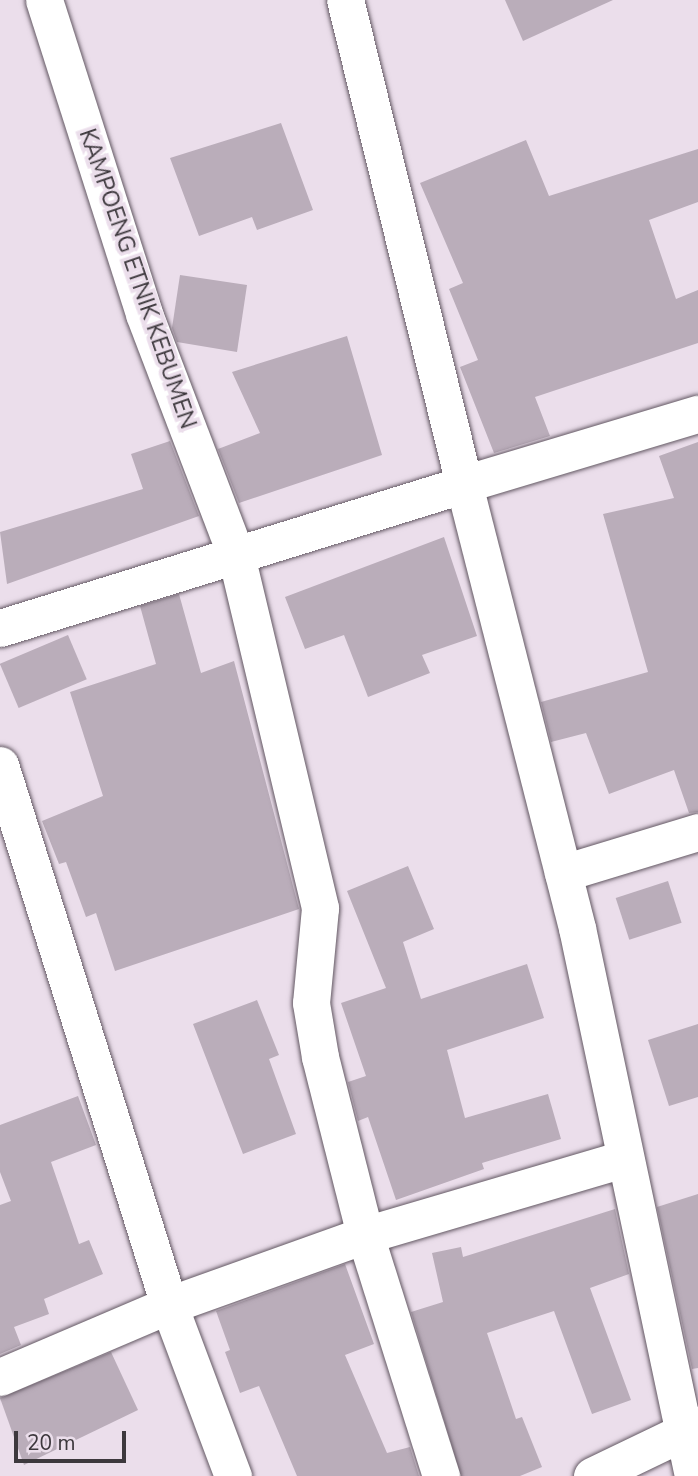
<!DOCTYPE html>
<html>
<head>
<meta charset="utf-8">
<style>
	body { margin:0 }
	#map { position:relative; width:698px; height:1476px; overflow:hidden; background:#ebdeeb; font-family:"Nunito Sans",sans-serif }
	div>[style] { position:absolute }
	.building>* { inset:0; background:#baadba; transform-origin:0 0 }
	.roads { filter:drop-shadow(0 0 2px #635863) drop-shadow(0 0 2px #635863) }
	.minor>* { height:37px; margin:-18.5px; padding:0 18.5px; transform-origin:18.5px; border-radius:18.5px; background:#fff }
	span { translate:-50% -50%; white-space:nowrap; text-align:center; line-height:1.15; -webkit-text-stroke:7px #ebdeeb; paint-order:stroke }
	.street-label { font-size:23px; color:#3d383d }
	.scale { position:absolute; left:14px; top:1431px; width:112px; height:32px; box-sizing:border-box; border:4px solid #3d383d; border-top:0; padding-left:9px; font-size:21px; line-height:24px; white-space:nowrap; color:#3d383d; -webkit-text-stroke:5px #ebdeeb; paint-order:stroke }
</style>
</head>
<body>
<div id="map">
	<div class="building">
		<i style="clip-path:polygon(505px 0,613px 0,523px 41px)"></i>
		<i style="clip-path:polygon(281px 123px,313px 210px,257px 230px,252px 217px,199px 236px,170px 158px)"></i>
		<i style="clip-path:polygon(526px 140px,549px 196px,698px 149px,698px 202px,649px 220px,676px 299px,698px 290px,698px 343px,535px 397px,550px 436px,494px 453px,460px 367px,478px 360px,449px 289px,463px 283px,420px 183px)"></i>
		<i style="clip-path:polygon(180px 275px,247px 285px,237px 352px,177px 342px,172px 328px)"></i>
		<i style="clip-path:polygon(347px 336px,382px 455px,239px 503px,218px 449px,260px 433px,232px 372px)"></i>
		<i style="clip-path:polygon(170px 441px,199px 516px,7px 584px,0 532px,143px 489px,131px 454px)"></i>
		<i style="clip-path:polygon(698px 442px,698px 812px,689px 813px,674px 770px,609px 794px,586px 733px,551px 742px,541px 702px,648px 672px,603px 514px,674px 498px,659px 456px)"></i>
		<i style="clip-path:polygon(444px 537px,477px 636px,422px 655px,430px 673px,368px 697px,344px 635px,305px 649px,285px 597px)"></i>
		<i style="clip-path:polygon(179px 594px,201px 673px,234px 661px,299px 909px,115px 971px,96px 913px,86px 917px,66px 862px,59px 864px,42px 821px,103px 796px,70px 692px,156px 664px,140px 606px)"></i>
		<i style="left:68px;top:635px;width:48px;height:74px;rotate:67deg"></i>
		<i style="clip-path:polygon(408px 866px,434px 929px,403px 942px,421px 999px,527px 964px,544px 1018px,447px 1050px,465px 1118px,548px 1094px,561px 1139px,482px 1163px,484px 1169px,396px 1200px,368px 1117px,358px 1121px,348px 1082px,366px 1076px,341px 1003px,386px 988px,347px 891px)"></i>
		<i style="left:668px;top:881px;width:44px;height:55px;rotate:72deg"></i>
		<i style="clip-path:polygon(257px 1000px,279px 1055px,269px 1059px,296px 1134px,243px 1154px,193px 1024px)"></i>
		<i style="clip-path:polygon(698px 1024px,698px 1097px,669px 1106px,648px 1040px)"></i>
		<i style="clip-path:polygon(78px 1096px,96px 1145px,51px 1162px,79px 1244px,89px 1240px,103px 1274px,44px 1299px,49px 1314px,14px 1327px,21px 1345px,0 1354px,0 1205px,11px 1201px,0 1172px,0 1125px)"></i>
		<i style="clip-path:polygon(698px 1194px,698px 1368px,692px 1369px,657px 1207px)"></i>
		<i style="clip-path:polygon(615px 1209px,629px 1274px,590px 1288px,631px 1400px,592px 1414px,554px 1311px,487px 1333px,516px 1419px,522px 1417px,542px 1467px,520px 1476px,461px 1476px,411px 1312px,443px 1302px,432px 1253px,461px 1247px,463px 1257px)"></i>
		<i style="clip-path:polygon(345px 1264px,374px 1344px,345px 1355px,387px 1453px,410px 1447px,419px 1476px,297px 1476px,259px 1386px,240px 1393px,225px 1352px,230px 1350px,216px 1311px)"></i>
		<i style="clip-path:polygon(111px 1352px,138px 1410px,24px 1465px,0 1398px)"></i>
	</div>
	<div class="roads">
		<div class="minor">
			<i style="left:44px;top:0;width:330px;rotate:72.3deg"></i>
			<i style="left:144px;top:314px;width:258px;rotate:69.1deg"></i>
			<i style="left:236px;top:555px;width:363px;rotate:76.6deg"></i>
			<i style="left:320px;top:908px;width:95px;rotate:95.4deg"></i>
			<i style="left:311px;top:1003px;width:55px;rotate:80.5deg"></i>
			<i style="left:320px;top:1057px;width:184px;rotate:75.8deg"></i>
			<i style="left:365px;top:1235px;width:253px;rotate:72.5deg"></i>
			<i style="left:0;top:628px;width:486px;rotate:-17.2deg"></i>
			<i style="left:464px;top:484px;width:498px;rotate:-103.8deg"></i>
			<i style="left:0;top:765px;width:566px;rotate:72.62deg"></i>
			<i style="left:169px;top:1305px;width:183px;rotate:69.5deg"></i>
			<i style="left:563px;top:873px;width:141px;rotate:-16.9deg"></i>
			<i style="left:0;top:1377px;width:184px;rotate:-23.1deg"></i>
			<i style="left:169px;top:1305px;width:208px;rotate:-19.7deg"></i>
			<i style="left:365px;top:1235px;width:270px;rotate:-16.4deg"></i>
			<i style="left:592px;top:1476px;width:118px;rotate:-25.7deg"></i>
			<i style="left:693px;top:1476px;width:560px;rotate:-101.95deg"></i>
			<i style="left:577px;top:928px;width:458px;rotate:-104.3deg"></i>
			<i style="left:464px;top:484px;width:244px;rotate:-16.7deg"></i>
		</div>
	</div>
	<div class="street-label">
		<span style="left:137px;top:279px;rotate:71deg">KAMPOENG ETNIK KEBUMEN</span>
	</div>
	<div class="scale">20 m</div>
</div>
</body>
</html>
